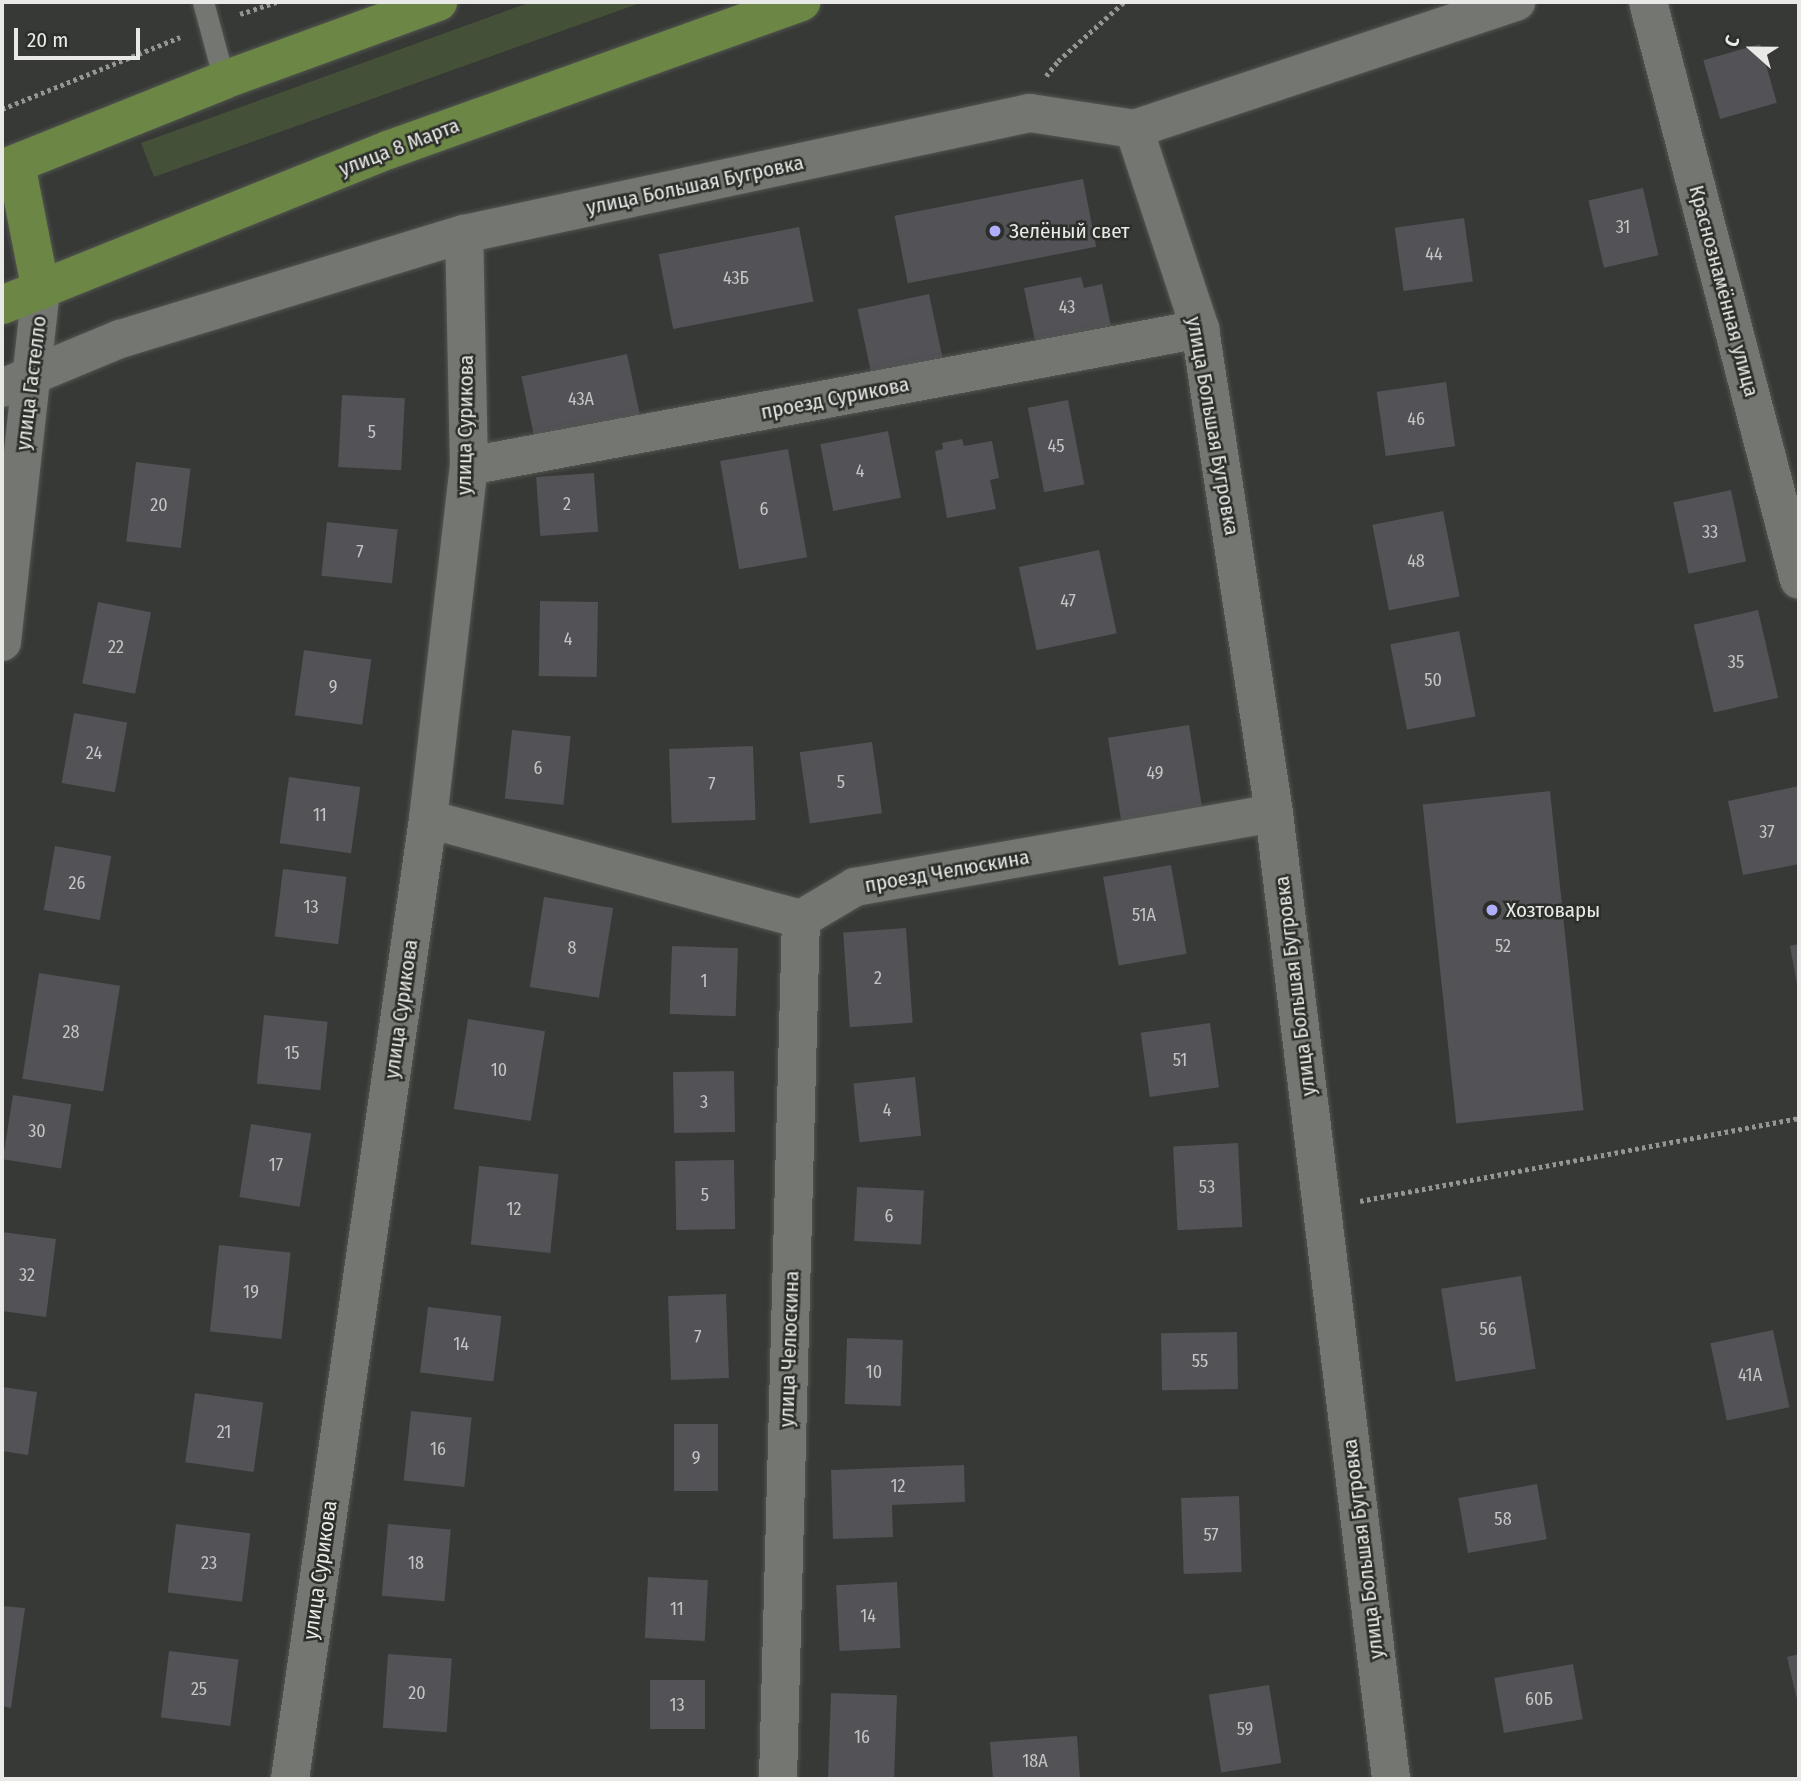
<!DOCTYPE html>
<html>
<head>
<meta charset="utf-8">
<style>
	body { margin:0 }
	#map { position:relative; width:1801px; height:1781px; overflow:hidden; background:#363935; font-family:"Fira Sans Condensed",sans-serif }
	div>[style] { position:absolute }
	.green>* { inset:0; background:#455038 }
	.building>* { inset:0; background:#525257; transform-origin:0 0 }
	.path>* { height:4.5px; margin-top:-2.25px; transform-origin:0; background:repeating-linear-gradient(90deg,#949693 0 3.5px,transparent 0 7px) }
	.roads { filter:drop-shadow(0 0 2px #535551) drop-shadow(0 0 2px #535551) }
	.lane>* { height:21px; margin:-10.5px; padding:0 10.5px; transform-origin:10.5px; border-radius:10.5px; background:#747671 }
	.street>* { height:38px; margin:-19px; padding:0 19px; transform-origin:19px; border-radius:19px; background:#747671 }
	.primary>* { height:38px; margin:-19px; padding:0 19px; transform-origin:19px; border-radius:19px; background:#6c8645 }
	.dots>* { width:19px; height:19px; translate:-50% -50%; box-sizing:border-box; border:4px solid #2c2e2a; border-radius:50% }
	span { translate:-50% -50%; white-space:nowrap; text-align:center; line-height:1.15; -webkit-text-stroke:5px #2c2e2a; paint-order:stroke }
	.number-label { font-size:18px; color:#c3c4c3 }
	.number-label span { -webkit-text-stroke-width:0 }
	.street-label { font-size:21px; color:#e9eae7 }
	.poi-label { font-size:21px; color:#e9eae7 }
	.left { translate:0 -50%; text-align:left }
	.frame { position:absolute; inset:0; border:4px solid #e9eae7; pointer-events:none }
	.north { position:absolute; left:1717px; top:14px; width:70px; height:70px; -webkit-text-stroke:5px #2c2e2a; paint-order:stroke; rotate:291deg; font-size:19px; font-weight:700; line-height:28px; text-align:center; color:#e9eae7 }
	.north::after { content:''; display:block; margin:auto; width:24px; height:32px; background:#e9eae7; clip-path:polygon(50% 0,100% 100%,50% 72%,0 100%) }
	.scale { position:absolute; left:14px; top:28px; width:126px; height:32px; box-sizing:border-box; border:4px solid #e9eae7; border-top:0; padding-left:9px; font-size:21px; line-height:24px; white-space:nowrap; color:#e9eae7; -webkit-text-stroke:5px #2c2e2a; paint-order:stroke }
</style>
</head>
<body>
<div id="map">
	<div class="green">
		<i style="clip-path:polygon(531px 2px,643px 2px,154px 177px,141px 143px)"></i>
	</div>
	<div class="building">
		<i style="left:1760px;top:44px;width:61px;height:59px;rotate:74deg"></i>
		<i style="left:1083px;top:179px;width:69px;height:192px;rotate:79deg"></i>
		<i style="left:1643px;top:188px;width:69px;height:56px;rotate:77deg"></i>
		<i style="left:1464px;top:218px;width:64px;height:70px;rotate:82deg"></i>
		<i style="left:799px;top:227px;width:76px;height:143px;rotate:79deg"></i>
		<i style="clip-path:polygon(1081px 277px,1084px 288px,1102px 284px,1111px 326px,1035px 341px,1024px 288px)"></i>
		<i style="left:929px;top:294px;width:69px;height:73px;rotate:78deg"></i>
		<i style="left:627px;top:354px;width:69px;height:108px;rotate:78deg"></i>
		<i style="left:1446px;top:382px;width:65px;height:70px;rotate:82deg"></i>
		<i style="left:342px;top:395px;width:63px;height:72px;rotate:3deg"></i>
		<i style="left:1068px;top:400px;width:86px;height:41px;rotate:79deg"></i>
		<i style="left:888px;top:431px;width:68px;height:69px;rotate:79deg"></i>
		<i style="clip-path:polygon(962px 439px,964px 446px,992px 441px,999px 478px,990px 480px,996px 509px,947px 518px,935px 451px,943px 449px,942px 443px)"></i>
		<i style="left:788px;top:449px;width:110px;height:69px;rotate:80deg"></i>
		<i style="left:136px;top:462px;width:55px;height:80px;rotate:7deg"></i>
		<i style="left:594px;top:473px;width:59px;height:58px;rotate:86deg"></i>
		<i style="left:1731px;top:490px;width:73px;height:59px;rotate:78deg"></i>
		<i style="left:1443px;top:511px;width:87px;height:72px;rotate:79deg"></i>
		<i style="left:327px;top:522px;width:71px;height:54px;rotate:6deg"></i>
		<i style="left:1099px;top:550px;width:85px;height:82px;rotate:78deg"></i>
		<i style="left:540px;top:601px;width:58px;height:75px;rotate:1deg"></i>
		<i style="left:98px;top:602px;width:54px;height:83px;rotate:11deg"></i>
		<i style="left:1758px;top:610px;width:90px;height:66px;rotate:77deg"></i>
		<i style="left:1459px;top:631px;width:87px;height:70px;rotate:79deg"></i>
		<i style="left:304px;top:650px;width:68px;height:66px;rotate:8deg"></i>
		<i style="left:74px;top:713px;width:54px;height:71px;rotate:10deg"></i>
		<i style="left:1189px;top:725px;width:84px;height:82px;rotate:81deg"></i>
		<i style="left:512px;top:730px;width:59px;height:69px;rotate:6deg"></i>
		<i style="left:872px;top:742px;width:72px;height:73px;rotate:82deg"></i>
		<i style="left:753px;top:746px;width:74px;height:84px;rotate:88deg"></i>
		<i style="left:289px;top:777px;width:72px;height:67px;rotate:8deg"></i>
		<i style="clip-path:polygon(1799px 786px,1799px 864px,1743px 875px,1728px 801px)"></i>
		<i style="left:1550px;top:791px;width:321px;height:128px;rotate:84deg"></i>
		<i style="left:55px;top:846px;width:57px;height:65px;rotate:10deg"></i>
		<i style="left:1171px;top:865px;width:90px;height:69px;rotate:80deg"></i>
		<i style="left:283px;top:869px;width:64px;height:68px;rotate:7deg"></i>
		<i style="left:544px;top:897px;width:70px;height:91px;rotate:9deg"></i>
		<i style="left:906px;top:928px;width:95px;height:63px;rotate:86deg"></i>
		<i style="clip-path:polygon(1799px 944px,1799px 990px,1798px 990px,1790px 946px)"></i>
		<i style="left:672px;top:946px;width:66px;height:68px;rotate:2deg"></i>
		<i style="left:39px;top:973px;width:82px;height:107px;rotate:9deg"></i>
		<i style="left:264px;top:1015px;width:64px;height:69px;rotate:6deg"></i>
		<i style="left:468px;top:1019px;width:78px;height:91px;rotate:9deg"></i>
		<i style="left:1210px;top:1023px;width:65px;height:70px;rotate:82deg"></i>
		<i style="left:734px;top:1071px;width:61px;height:61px;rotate:89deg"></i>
		<i style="left:915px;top:1077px;width:59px;height:62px;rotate:84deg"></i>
		<i style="left:13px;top:1095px;width:59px;height:65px;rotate:9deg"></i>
		<i style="left:251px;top:1124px;width:61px;height:74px;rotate:9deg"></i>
		<i style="left:1238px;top:1143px;width:84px;height:65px;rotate:87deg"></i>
		<i style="left:734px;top:1160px;width:69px;height:59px;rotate:89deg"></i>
		<i style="left:479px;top:1166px;width:80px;height:79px;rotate:6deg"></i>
		<i style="left:857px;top:1187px;width:67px;height:54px;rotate:3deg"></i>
		<i style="clip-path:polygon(2px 1232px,56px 1239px,46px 1317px,2px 1311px)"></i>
		<i style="left:219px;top:1245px;width:72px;height:87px;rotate:6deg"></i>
		<i style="left:1521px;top:1276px;width:94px;height:81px;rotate:81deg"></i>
		<i style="left:726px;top:1294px;width:84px;height:58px;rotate:88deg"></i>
		<i style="left:428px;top:1307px;width:74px;height:66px;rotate:7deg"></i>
		<i style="left:1773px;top:1330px;width:79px;height:64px;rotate:78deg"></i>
		<i style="left:1237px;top:1332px;width:57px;height:76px;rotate:89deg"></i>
		<i style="left:847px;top:1338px;width:56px;height:66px;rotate:2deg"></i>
		<i style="clip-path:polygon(2px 1387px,37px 1392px,28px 1455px,2px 1451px)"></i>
		<i style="left:195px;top:1393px;width:69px;height:70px;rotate:8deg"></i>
		<i style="left:411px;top:1411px;width:61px;height:70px;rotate:6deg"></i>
		<i style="left:718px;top:1424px;width:67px;height:44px;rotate:90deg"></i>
		<i style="clip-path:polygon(964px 1465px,965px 1502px,892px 1505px,893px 1537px,833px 1539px,831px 1470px)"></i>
		<i style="left:1537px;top:1484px;width:56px;height:80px;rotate:80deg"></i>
		<i style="left:1239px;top:1496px;width:76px;height:58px;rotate:88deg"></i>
		<i style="left:176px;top:1524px;width:75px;height:69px;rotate:7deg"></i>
		<i style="left:388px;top:1524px;width:63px;height:72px;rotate:5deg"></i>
		<i style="left:648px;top:1577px;width:60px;height:61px;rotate:3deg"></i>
		<i style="left:897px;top:1582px;width:66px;height:61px;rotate:87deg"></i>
		<i style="clip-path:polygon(2px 1606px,25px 1608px,11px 1708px,2px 1706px)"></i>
		<i style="left:169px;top:1651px;width:70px;height:67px;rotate:7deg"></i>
		<i style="left:388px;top:1654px;width:64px;height:74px;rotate:4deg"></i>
		<i style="clip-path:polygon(1799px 1654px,1799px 1704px,1798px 1704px,1787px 1657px)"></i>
		<i style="left:1573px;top:1664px;width:56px;height:80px;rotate:80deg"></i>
		<i style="left:650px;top:1680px;width:55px;height:49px"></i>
		<i style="left:1269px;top:1685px;width:79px;height:61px;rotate:81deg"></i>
		<i style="left:831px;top:1693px;width:66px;height:86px;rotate:2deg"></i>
		<i style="clip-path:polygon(1077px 1736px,1080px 1779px,993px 1779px,990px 1742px)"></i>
	</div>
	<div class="path">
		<i style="left:240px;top:14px;width:38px;rotate:-18deg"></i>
		<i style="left:1046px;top:76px;width:19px;rotate:-51deg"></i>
		<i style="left:1058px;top:61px;width:89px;rotate:-41.8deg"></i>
		<i style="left:2px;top:109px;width:192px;rotate:-22deg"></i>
		<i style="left:1360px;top:1201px;width:447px;rotate:-10.7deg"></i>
	</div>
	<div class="roads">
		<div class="lane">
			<i style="left:203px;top:2px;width:81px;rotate:74.9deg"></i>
		</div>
		<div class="street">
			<i style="left:1648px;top:2px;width:597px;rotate:75.36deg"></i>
			<i style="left:1134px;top:129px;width:403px;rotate:-18.4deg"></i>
			<i style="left:2px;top:388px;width:128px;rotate:-22.6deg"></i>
			<i style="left:120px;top:339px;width:360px;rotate:-17deg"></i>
			<i style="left:464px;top:234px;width:579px;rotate:-12.07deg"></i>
			<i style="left:1030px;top:113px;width:105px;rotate:8.7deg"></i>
			<i style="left:1134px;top:129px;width:211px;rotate:71.7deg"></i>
			<i style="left:1200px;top:329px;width:490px;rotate:81.3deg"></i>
			<i style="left:1274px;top:813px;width:973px;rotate:83.09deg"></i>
			<i style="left:469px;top:466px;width:744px;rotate:-10.61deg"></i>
			<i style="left:2px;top:642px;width:353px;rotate:-83.7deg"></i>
			<i style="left:428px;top:819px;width:386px;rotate:15deg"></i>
			<i style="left:801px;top:919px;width:63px;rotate:-30.7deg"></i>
			<i style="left:855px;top:887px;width:425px;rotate:-10deg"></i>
			<i style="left:290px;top:1779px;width:970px;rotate:-81.82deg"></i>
			<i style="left:428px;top:819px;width:355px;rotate:-83.4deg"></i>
			<i style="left:469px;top:466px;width:232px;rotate:-91.2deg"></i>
			<i style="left:778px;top:1779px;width:860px;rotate:-88.47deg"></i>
		</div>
		<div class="primary">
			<i style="left:16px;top:164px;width:129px;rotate:78.9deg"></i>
			<i style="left:2px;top:169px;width:239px;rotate:-21.8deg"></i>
			<i style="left:224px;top:80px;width:228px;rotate:-20deg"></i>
			<i style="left:2px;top:305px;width:416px;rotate:-21.9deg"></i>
			<i style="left:388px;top:150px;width:439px;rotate:-19.7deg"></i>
		</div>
	</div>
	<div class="dots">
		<i style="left:995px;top:231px;background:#b0aefa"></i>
		<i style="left:1492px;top:910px;background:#b0aefa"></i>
	</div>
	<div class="number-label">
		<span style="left:1623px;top:227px">31</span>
		<span style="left:1434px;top:254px">44</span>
		<span style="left:736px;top:278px">43Б</span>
		<span style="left:1067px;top:307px">43</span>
		<span style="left:581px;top:399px">43А</span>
		<span style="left:1416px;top:419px">46</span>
		<span style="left:372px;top:432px">5</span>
		<span style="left:1056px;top:446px">45</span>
		<span style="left:860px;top:471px">4</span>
		<span style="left:567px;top:504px">2</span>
		<span style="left:159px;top:505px">20</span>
		<span style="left:764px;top:509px">6</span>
		<span style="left:1710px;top:532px">33</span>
		<span style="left:360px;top:552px">7</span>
		<span style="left:1416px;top:561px">48</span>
		<span style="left:1068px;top:601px">47</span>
		<span style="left:568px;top:639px">4</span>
		<span style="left:116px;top:647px">22</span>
		<span style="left:1736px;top:662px">35</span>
		<span style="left:1433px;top:680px">50</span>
		<span style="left:333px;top:687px">9</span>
		<span style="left:94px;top:753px">24</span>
		<span style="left:538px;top:768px">6</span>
		<span style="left:1155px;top:773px">49</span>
		<span style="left:841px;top:782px">5</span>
		<span style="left:712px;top:784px">7</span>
		<span style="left:320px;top:815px">11</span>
		<span style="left:1767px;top:832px">37</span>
		<span style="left:77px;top:883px">26</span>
		<span style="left:311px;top:907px">13</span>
		<span style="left:1144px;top:915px">51А</span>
		<span style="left:1503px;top:946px">52</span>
		<span style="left:572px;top:948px">8</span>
		<span style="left:878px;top:978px">2</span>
		<span style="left:704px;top:981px">1</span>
		<span style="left:71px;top:1032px">28</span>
		<span style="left:292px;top:1053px">15</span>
		<span style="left:1180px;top:1060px">51</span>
		<span style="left:499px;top:1070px">10</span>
		<span style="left:704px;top:1102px">3</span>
		<span style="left:887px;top:1110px">4</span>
		<span style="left:37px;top:1131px">30</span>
		<span style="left:276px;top:1165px">17</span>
		<span style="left:1207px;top:1187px">53</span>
		<span style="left:705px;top:1195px">5</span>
		<span style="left:514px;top:1209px">12</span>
		<span style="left:889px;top:1216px">6</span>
		<span style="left:27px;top:1275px">32</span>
		<span style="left:251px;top:1292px">19</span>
		<span style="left:1488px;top:1329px">56</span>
		<span style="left:698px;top:1337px">7</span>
		<span style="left:461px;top:1344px">14</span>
		<span style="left:1200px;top:1361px">55</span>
		<span style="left:874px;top:1372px">10</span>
		<span style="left:1750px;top:1375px">41А</span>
		<span style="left:224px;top:1432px">21</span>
		<span style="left:438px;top:1449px">16</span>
		<span style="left:696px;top:1458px">9</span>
		<span style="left:898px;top:1486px">12</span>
		<span style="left:1503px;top:1519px">58</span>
		<span style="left:1211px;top:1535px">57</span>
		<span style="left:209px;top:1563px">23</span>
		<span style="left:416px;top:1563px">18</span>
		<span style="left:677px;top:1609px">11</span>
		<span style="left:868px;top:1616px">14</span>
		<span style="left:199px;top:1689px">25</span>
		<span style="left:417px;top:1693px">20</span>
		<span style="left:1539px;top:1699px">60Б</span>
		<span style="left:677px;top:1705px">13</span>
		<span style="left:1245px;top:1729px">59</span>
		<span style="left:862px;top:1737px">16</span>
		<span style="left:1035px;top:1761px">18А</span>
	</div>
	<div class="street-label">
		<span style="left:399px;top:147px;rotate:-21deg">улица 8 Марта</span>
		<span style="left:695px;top:185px;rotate:-12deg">улица Большая Бугровка</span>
		<span style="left:1724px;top:291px;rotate:75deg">Краснознамённая улица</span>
		<span style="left:31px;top:383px;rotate:-83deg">улица Гастелло</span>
		<span style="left:835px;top:398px;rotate:-11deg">проезд Сурикова</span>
		<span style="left:465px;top:425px;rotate:-89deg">улица Сурикова</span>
		<span style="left:1213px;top:426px;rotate:80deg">улица Большая Бугровка</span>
		<span style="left:947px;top:871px;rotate:-10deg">проезд Челюскина</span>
		<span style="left:1295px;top:986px;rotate:-97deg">улица Большая Бугровка</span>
		<span style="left:401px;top:1009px;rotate:-82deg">улица Сурикова</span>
		<span style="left:789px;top:1349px;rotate:-88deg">улица Челюскина</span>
		<span style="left:1363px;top:1549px;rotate:-97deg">улица Большая Бугровка</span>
		<span style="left:320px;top:1570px;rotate:-82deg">улица Сурикова</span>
	</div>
	<div class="poi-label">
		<span class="left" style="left:1009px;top:231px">Зелёный свет</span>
		<span class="left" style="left:1506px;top:910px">Хозтовары</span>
	</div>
	<div class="frame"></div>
	<div class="north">С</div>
	<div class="scale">20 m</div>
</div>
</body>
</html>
